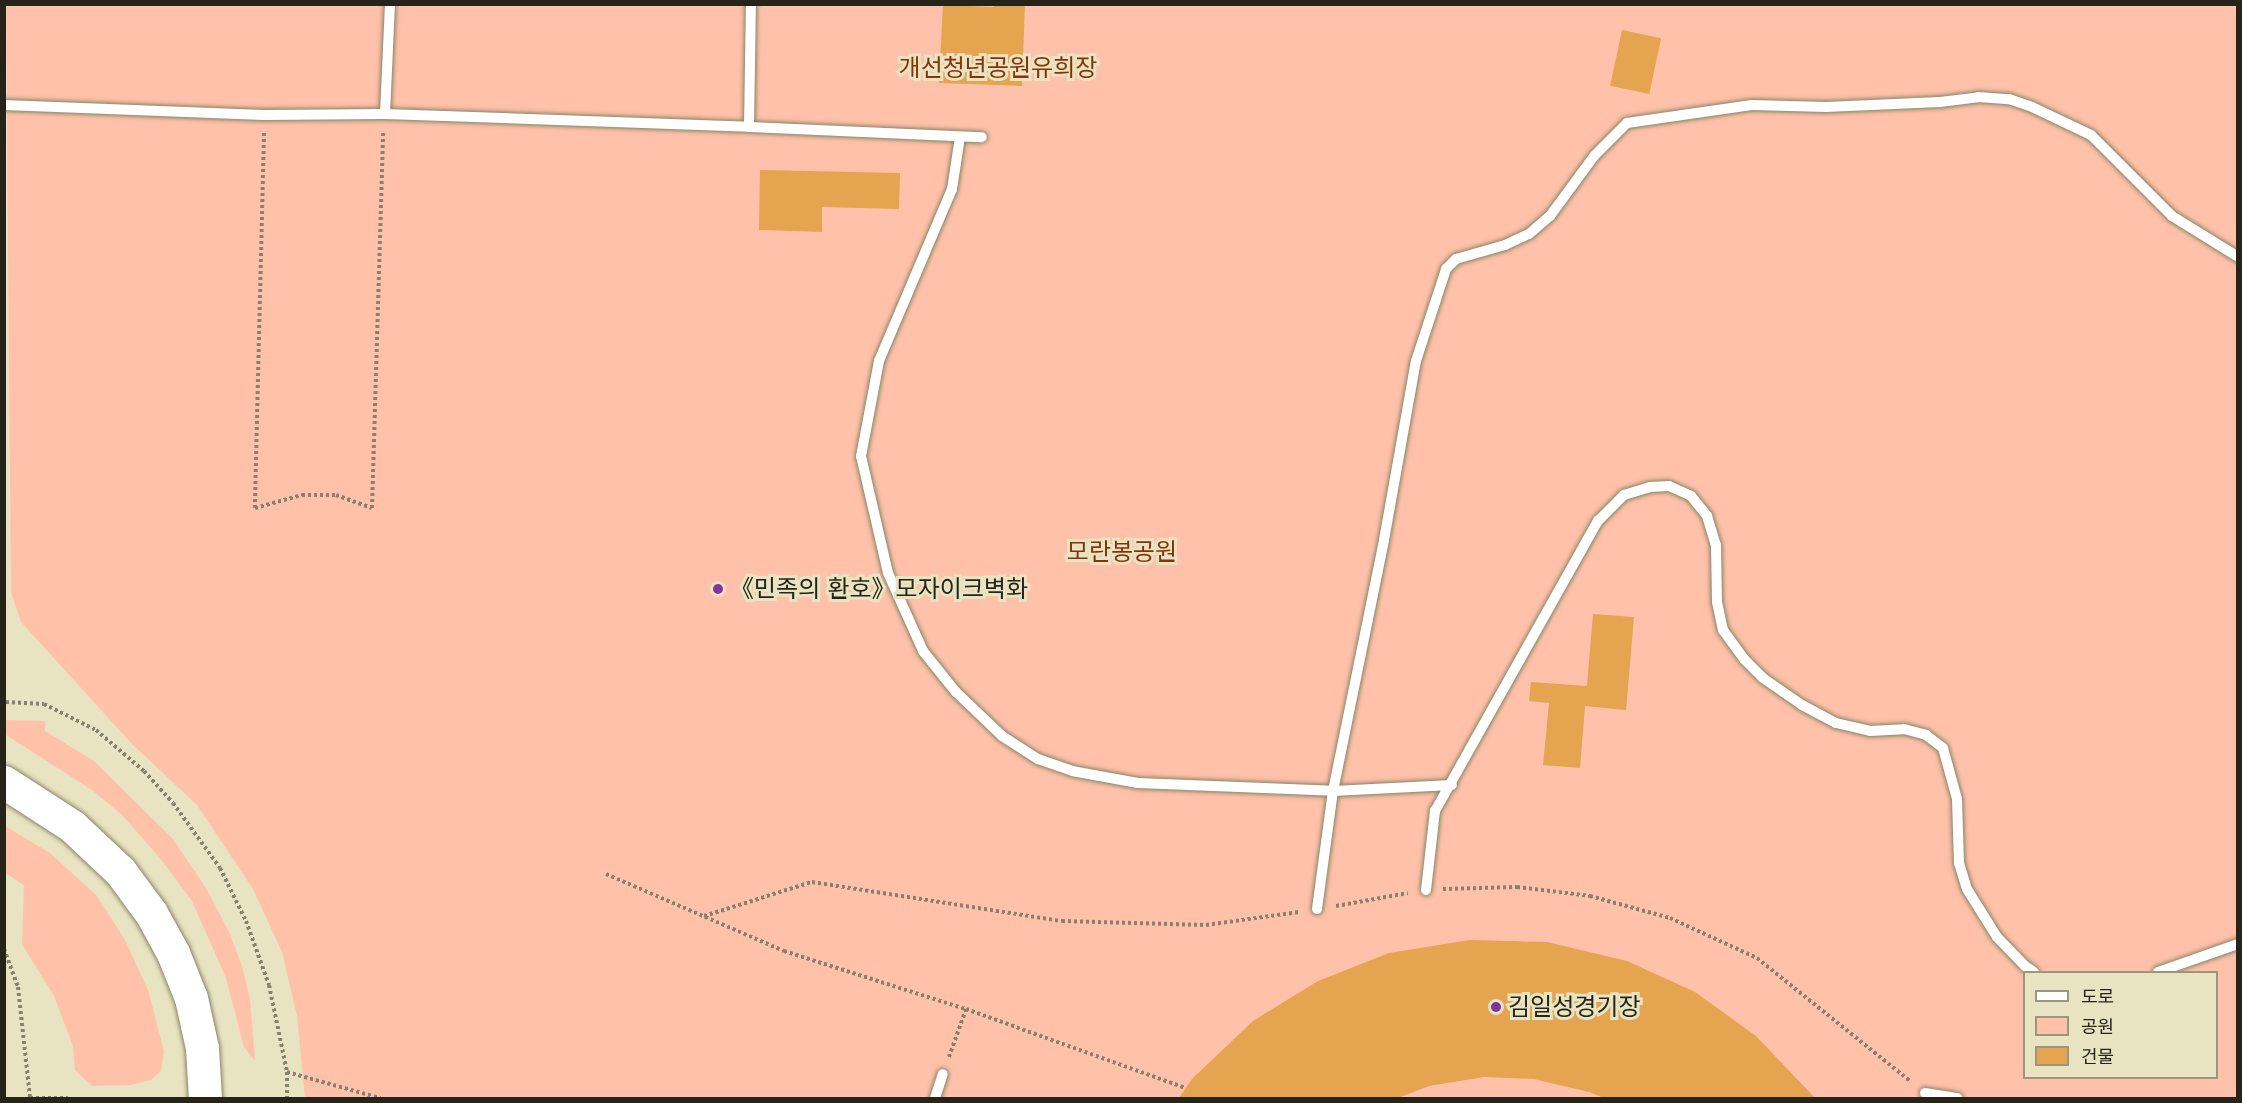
<!DOCTYPE html>
<html>
<head>
<meta charset="utf-8">
<style>
	body { margin:0 }
	#map { position:relative; width:2242px; height:1103px; overflow:hidden; background:#e8e3c1; font-family:Jost,"Noto Sans KR",sans-serif }
	div>[style] { position:absolute }
	.green>* { inset:0; background:#ffc1a9 }
	.building>* { inset:0; background:#e5a450; transform-origin:0 0 }
	.path>* { height:4px; margin-top:-2px; transform-origin:0; background:repeating-linear-gradient(90deg,#86826b 0 3px,transparent 0 6px) }
	.roads { filter:drop-shadow(0 0 2px #8a8566) drop-shadow(0 0 2px #8a8566) }
	.service>* { height:10px; margin:-5px; padding:0 5px; transform-origin:5px; border-radius:5px; background:#fff }
	.primary>* { height:33px; margin:-16.5px; padding:0 16.5px; transform-origin:16.5px; border-radius:16.5px; background:#fff }
	.dots>* { width:16px; height:16px; translate:-50% -50%; box-sizing:border-box; border:3px solid #e8e3c1; border-radius:50% }
	span { translate:-50% -50%; white-space:nowrap; text-align:center; line-height:1.15; -webkit-text-stroke:6px #e8e3c1; paint-order:stroke }
	.park-label { font-size:24px; color:#87330a }
	.poi-label { font-size:24px; color:#262418 }
	.left { translate:0 -50%; text-align:left }
	.frame { position:absolute; inset:0; border:6px solid #262418; pointer-events:none }
	.legend { position:absolute; left:2023px; top:971px; width:195px; height:108px; box-sizing:border-box; background:#e8e3c1; border:2px solid #9a977d; margin:0; padding:8px 10px; list-style:none; font-size:18px; color:#262418 }
	.legend li { display:flex; align-items:center; gap:12px; height:30px }
	.legend b { width:30px; border:2px solid #9a977d }
</style>
</head>
<body>
<div id="map">
	<div class="green">
		<i style="clip-path:polygon(evenodd,6px 5px,2237px 5px,2237px 1098px,305px 1098px,297px 1016px,282px 952px,253px 889px,197px 805px,132px 744px,21px 622px,11px 592px,6px 5px,2024px 972px,2216px 972px,2216px 1078px,2024px 1078px,2024px 972px)"></i>
		<i style="clip-path:polygon(5px 720px,45px 721px,45px 731px,94px 761px,173px 839px,206px 888px,230px 934px,242px 966px,250px 999px,255px 1061px,244px 1047px,226px 978px,192px 901px,160px 858px,121px 814px,92px 790px,6px 735px)"></i>
		<i style="clip-path:polygon(5px 826px,50px 853px,97px 896px,125px 940px,148px 990px,164px 1051px,161px 1071px,151px 1080px,131px 1085px,92px 1086px,75px 1070px,73px 1046px,54px 996px,22px 944px,24px 885px,5px 873px)"></i>
	</div>
	<div class="building">
		<i style="clip-path:polygon(994px 4px,1025px 4px,1022px 86px,939px 83px,943px 5px,994px 7px)"></i>
		<i style="left:1622px;top:30px;width:40px;height:57px;rotate:12deg"></i>
		<i style="clip-path:polygon(760px 170px,900px 173px,899px 209px,822px 207px,822px 232px,759px 230px)"></i>
		<i style="clip-path:polygon(1593px 614px,1634px 617px,1626px 710px,1585px 706px,1580px 768px,1543px 765px,1549px 703px,1529px 701px,1531px 682px,1587px 686px)"></i>
		<i style="clip-path:polygon(1470px 940px,1547px 942px,1627px 961px,1695px 992px,1756px 1036px,1815px 1098px,1604px 1098px,1589px 1092px,1534px 1079px,1484px 1077px,1429px 1086px,1398px 1098px,1179px 1098px,1192px 1079px,1253px 1021px,1318px 981px,1389px 953px)"></i>
	</div>
	<div class="path">
		<i style="left:264px;top:133px;width:375px;rotate:91.4deg"></i>
		<i style="left:255px;top:508px;width:49px;rotate:-15.5deg"></i>
		<i style="left:302px;top:495px;width:34px"></i>
		<i style="left:336px;top:495px;width:38px;rotate:20deg"></i>
		<i style="left:372px;top:508px;width:375px;rotate:-88.3deg"></i>
		<i style="left:6px;top:702px;width:38px;rotate:3deg"></i>
		<i style="left:44px;top:704px;width:58px;rotate:26.6deg"></i>
		<i style="left:96px;top:730px;width:63px;rotate:40.5deg"></i>
		<i style="left:144px;top:771px;width:43px;rotate:47.8deg"></i>
		<i style="left:173px;top:803px;width:80px;rotate:54.1deg"></i>
		<i style="left:220px;top:868px;width:59px;rotate:63.9deg"></i>
		<i style="left:246px;top:921px;width:68px;rotate:70.2deg"></i>
		<i style="left:269px;top:985px;width:89px;rotate:78.3deg"></i>
		<i style="left:287px;top:1072px;width:26px;rotate:90deg"></i>
		<i style="left:606px;top:874px;width:194px;rotate:23.4deg"></i>
		<i style="left:784px;top:951px;width:191px;rotate:17.7deg"></i>
		<i style="left:966px;top:1009px;width:233px;rotate:19.8deg"></i>
		<i style="left:1443px;top:889px;width:74px;rotate:-1.5deg"></i>
		<i style="left:1517px;top:887px;width:74px;rotate:7deg"></i>
		<i style="left:1590px;top:896px;width:83px;rotate:15.4deg"></i>
		<i style="left:1670px;top:918px;width:96px;rotate:24.7deg"></i>
		<i style="left:1757px;top:958px;width:196px;rotate:38.8deg"></i>
		<i style="left:1336px;top:906px;width:73px;rotate:-10.2deg"></i>
		<i style="left:704px;top:916px;width:113px;rotate:-17.5deg"></i>
		<i style="left:812px;top:882px;width:253px;rotate:8.9deg"></i>
		<i style="left:1062px;top:921px;width:144px;rotate:1.6deg"></i>
		<i style="left:1206px;top:925px;width:94px;rotate:-8deg"></i>
		<i style="left:4px;top:949px;width:40px;rotate:69.8deg"></i>
		<i style="left:18px;top:987px;width:112px;rotate:83.8deg"></i>
		<i style="left:949px;top:1057px;width:51px;rotate:-70.5deg"></i>
		<i style="left:287px;top:1072px;width:97px;rotate:15.6deg"></i>
		<i style="left:30px;top:1098px;width:38px"></i>
	</div>
	<div class="roads">
		<div class="service">
			<i style="left:4px;top:105px;width:260px;rotate:2.2deg"></i>
			<i style="left:264px;top:115px;width:121px;rotate:-0.5deg"></i>
			<i style="left:385px;top:114px;width:364px;rotate:2deg"></i>
			<i style="left:749px;top:127px;width:123px;rotate:-89.1deg"></i>
			<i style="left:385px;top:114px;width:110px;rotate:-87.4deg"></i>
			<i style="left:749px;top:127px;width:233px;rotate:2.5deg"></i>
			<i style="left:960px;top:137px;width:53px;rotate:98.7deg"></i>
			<i style="left:952px;top:189px;width:187px;rotate:113deg"></i>
			<i style="left:879px;top:361px;width:97px;rotate:100.7deg"></i>
			<i style="left:861px;top:456px;width:120px;rotate:77deg"></i>
			<i style="left:888px;top:573px;width:85px;rotate:65.8deg"></i>
			<i style="left:923px;top:651px;width:53px;rotate:51.2deg"></i>
			<i style="left:956px;top:692px;width:64px;rotate:43.7deg"></i>
			<i style="left:1002px;top:736px;width:43px;rotate:32.6deg"></i>
			<i style="left:1038px;top:759px;width:36px;rotate:19deg"></i>
			<i style="left:1072px;top:771px;width:67px;rotate:10.3deg"></i>
			<i style="left:1138px;top:783px;width:195px;rotate:2.3deg"></i>
			<i style="left:1333px;top:791px;width:119px;rotate:-2.9deg"></i>
			<i style="left:1426px;top:890px;width:80px;rotate:-83.5deg"></i>
			<i style="left:1435px;top:811px;width:333px;rotate:-60.7deg"></i>
			<i style="left:1598px;top:521px;width:37px;rotate:-45deg"></i>
			<i style="left:1624px;top:495px;width:27px;rotate:-17deg"></i>
			<i style="left:1650px;top:487px;width:19px;rotate:-3deg"></i>
			<i style="left:1669px;top:486px;width:24px;rotate:24deg"></i>
			<i style="left:1691px;top:496px;width:26px;rotate:51deg"></i>
			<i style="left:1707px;top:516px;width:30px;rotate:73deg"></i>
			<i style="left:1716px;top:545px;width:57px;rotate:89deg"></i>
			<i style="left:1717px;top:602px;width:29px;rotate:78deg"></i>
			<i style="left:1723px;top:630px;width:36px;rotate:54deg"></i>
			<i style="left:1744px;top:659px;width:27px;rotate:45deg"></i>
			<i style="left:1763px;top:678px;width:47px;rotate:34.7deg"></i>
			<i style="left:1802px;top:705px;width:38px;rotate:28deg"></i>
			<i style="left:1836px;top:723px;width:35px;rotate:13deg"></i>
			<i style="left:1870px;top:731px;width:34px;rotate:-3deg"></i>
			<i style="left:1904px;top:729px;width:23px;rotate:15deg"></i>
			<i style="left:1926px;top:735px;width:21px;rotate:37deg"></i>
			<i style="left:1943px;top:748px;width:53px;rotate:74.6deg"></i>
			<i style="left:1957px;top:799px;width:64px;rotate:88.2deg"></i>
			<i style="left:1959px;top:863px;width:27px;rotate:73deg"></i>
			<i style="left:1967px;top:889px;width:57px;rotate:58deg"></i>
			<i style="left:1997px;top:937px;width:40px;rotate:46deg"></i>
			<i style="left:2025px;top:966px;width:11px;rotate:34deg"></i>
			<i style="left:1317px;top:909px;width:119px;rotate:-82.3deg"></i>
			<i style="left:1333px;top:791px;width:256px;rotate:-78.5deg"></i>
			<i style="left:1384px;top:540px;width:182px;rotate:-79.9deg"></i>
			<i style="left:1416px;top:361px;width:97px;rotate:-71.9deg"></i>
			<i style="left:1446px;top:269px;width:14px;rotate:-45deg"></i>
			<i style="left:1456px;top:259px;width:51px;rotate:-15.9deg"></i>
			<i style="left:1505px;top:245px;width:26px;rotate:-25deg"></i>
			<i style="left:1529px;top:234px;width:28px;rotate:-41deg"></i>
			<i style="left:1550px;top:216px;width:74px;rotate:-53.7deg"></i>
			<i style="left:1594px;top:156px;width:47px;rotate:-45deg"></i>
			<i style="left:1627px;top:123px;width:126px;rotate:-8.2deg"></i>
			<i style="left:1752px;top:105px;width:74px;rotate:1.5deg"></i>
			<i style="left:1826px;top:107px;width:114px;rotate:-2.5deg"></i>
			<i style="left:1940px;top:102px;width:38px;rotate:-7deg"></i>
			<i style="left:1978px;top:97px;width:31px;rotate:4deg"></i>
			<i style="left:2009px;top:99px;width:24px;rotate:19deg"></i>
			<i style="left:2032px;top:107px;width:65px;rotate:25.4deg"></i>
			<i style="left:2091px;top:135px;width:115px;rotate:45deg"></i>
			<i style="left:2172px;top:216px;width:78px;rotate:31.8deg"></i>
			<i style="left:2158px;top:972px;width:85px;rotate:-19.3deg"></i>
			<i style="left:1925px;top:1093px;width:33px;rotate:9deg"></i>
			<i style="left:935px;top:1098px;width:25px;rotate:-72deg"></i>
		</div>
		<div class="primary">
			<i style="left:4px;top:782px;width:81px;rotate:32.9deg"></i>
			<i style="left:72px;top:826px;width:66px;rotate:43.2deg"></i>
			<i style="left:120px;top:871px;width:52px;rotate:53.6deg"></i>
			<i style="left:151px;top:913px;width:46px;rotate:61.2deg"></i>
			<i style="left:173px;top:953px;width:48px;rotate:68.2deg"></i>
			<i style="left:191px;top:998px;width:51px;rotate:77.6deg"></i>
			<i style="left:202px;top:1048px;width:50px;rotate:86.6deg"></i>
		</div>
	</div>
	<div class="dots">
		<i style="left:718px;top:589px;background:#8433a2"></i>
		<i style="left:1496px;top:1007px;background:#8433a2"></i>
	</div>
	<div class="park-label">
		<span style="left:998px;top:68px">개선청년공원유희장</span>
		<span style="left:1122px;top:552px">모란봉공원</span>
	</div>
	<div class="poi-label">
		<span class="left" style="left:730px;top:589px">《민족의 환호》모자이크벽화</span>
		<span class="left" style="left:1508px;top:1007px">김일성경기장</span>
	</div>
	<div class="frame"></div>
	<ul class="legend">
	<li><b style="height:8px;background:#fff"></b>도로</li>
	<li><b style="height:16px;background:#ffc1a9"></b>공원</li>
	<li><b style="height:16px;background:#e5a450"></b>건물</li>
	</ul>
</div>
</body>
</html>
